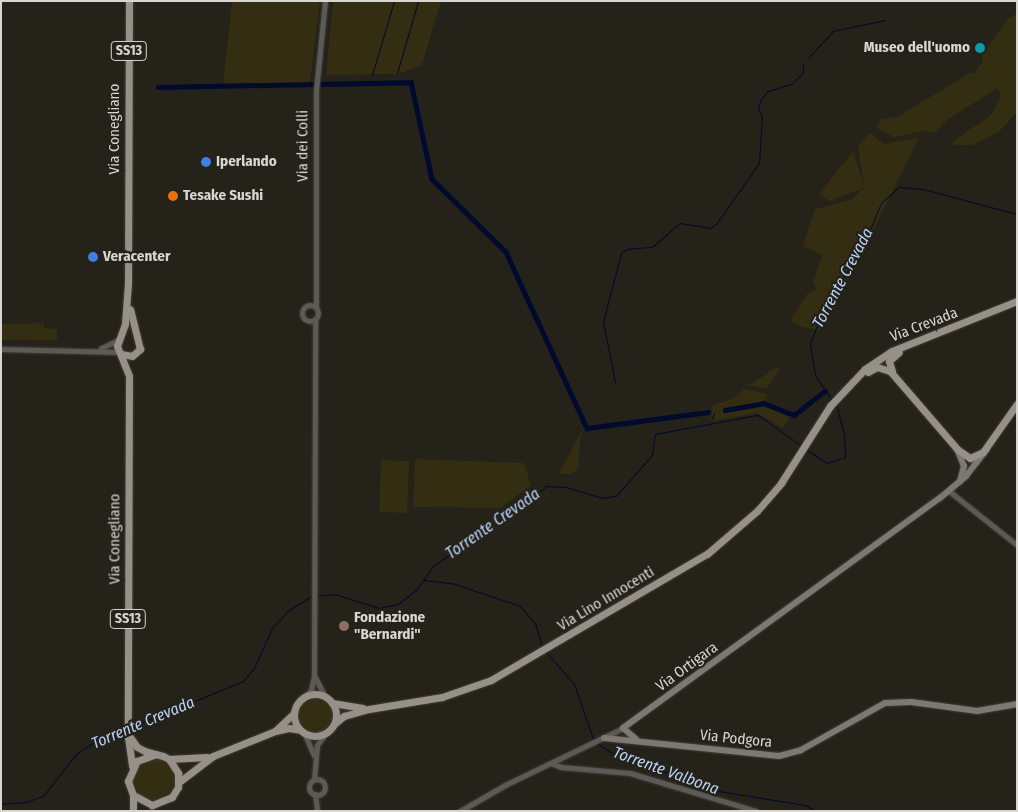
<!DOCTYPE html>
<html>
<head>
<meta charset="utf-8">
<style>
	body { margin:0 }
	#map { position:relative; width:1018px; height:812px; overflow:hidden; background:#242219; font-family:"Fira Sans Condensed",sans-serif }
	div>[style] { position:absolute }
	.green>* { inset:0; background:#332d12; transform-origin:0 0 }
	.round { border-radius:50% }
	.stream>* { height:1px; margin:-0.5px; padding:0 0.5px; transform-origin:0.5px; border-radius:0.5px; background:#000a2e }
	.canal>* { height:4.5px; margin:-2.25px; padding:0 2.25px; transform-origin:2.25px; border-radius:2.25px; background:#000a2e }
	.roads { filter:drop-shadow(0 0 1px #413f36) drop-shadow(0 0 1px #413f36) }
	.tertiary>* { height:5px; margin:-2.5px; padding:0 2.5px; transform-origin:2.5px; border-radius:2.5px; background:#5d5956 }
	.tertiary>.ring { margin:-2.5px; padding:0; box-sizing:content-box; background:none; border:5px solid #5d5956; border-radius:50% }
	.secondary>* { height:6px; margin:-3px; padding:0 3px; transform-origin:3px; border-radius:3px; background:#7e7873 }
	.primary>* { height:7px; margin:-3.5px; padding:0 3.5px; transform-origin:3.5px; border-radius:3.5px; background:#979089 }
	.primary>.ring { margin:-3.5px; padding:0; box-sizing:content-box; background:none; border:7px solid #979089; border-radius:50% }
	.dots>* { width:14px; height:14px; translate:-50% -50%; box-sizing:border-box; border:2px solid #242219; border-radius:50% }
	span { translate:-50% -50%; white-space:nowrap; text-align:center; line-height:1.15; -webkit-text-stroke:4.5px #242219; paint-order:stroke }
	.shield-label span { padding:1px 4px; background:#242219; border:1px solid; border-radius:4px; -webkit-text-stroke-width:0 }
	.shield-label { font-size:14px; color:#d7d6d1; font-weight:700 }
	.poi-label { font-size:15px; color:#d7d6d1; font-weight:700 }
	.right { translate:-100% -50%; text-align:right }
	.left { translate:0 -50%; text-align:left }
	.street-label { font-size:15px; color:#d7d6d1 }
	.water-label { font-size:16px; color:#b9d3fb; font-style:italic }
	.frame { position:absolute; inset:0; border:2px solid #d7d6d1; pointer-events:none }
</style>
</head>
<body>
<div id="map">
	<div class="green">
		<i style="clip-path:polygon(232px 1px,320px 1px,310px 83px,223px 85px)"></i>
		<i style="clip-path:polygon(333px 1px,441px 1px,422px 65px,399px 74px,326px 75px)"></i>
		<i style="clip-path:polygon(1017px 13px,1017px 112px,999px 132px,973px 145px,953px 145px,953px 141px,990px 116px,999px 101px,1000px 93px,997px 88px,947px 120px,935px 133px,924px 131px,894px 137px,875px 127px,881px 119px,897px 117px,970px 73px,975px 73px,983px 61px,981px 56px,1008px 19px)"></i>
		<i style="clip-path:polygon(870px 133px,884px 144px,919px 138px,851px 275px,820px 330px,802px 327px,790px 320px,807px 294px,816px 290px,813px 282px,822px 255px,803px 246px,815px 209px,850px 200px,864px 188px,829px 201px,819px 194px,853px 151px,864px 186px,858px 146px)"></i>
		<i style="clip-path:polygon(44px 323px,44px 328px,57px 329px,57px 340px,1px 340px,1px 324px)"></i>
		<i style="clip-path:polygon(777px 367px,780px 369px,767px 388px,748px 386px)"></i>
		<i style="clip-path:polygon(744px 389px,767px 394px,763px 405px,789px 417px,783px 428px,757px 413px,711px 421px,712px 406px,734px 398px)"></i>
		<i style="clip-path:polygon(581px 432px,578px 468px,572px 474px,559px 474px)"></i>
		<i style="clip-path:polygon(415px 459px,524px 463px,531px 485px,501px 508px,413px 507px)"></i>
		<i style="left:381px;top:460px;width:28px;height:52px;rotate:2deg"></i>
		<i class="round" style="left:298px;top:699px;width:34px;height:34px"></i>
		<i class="round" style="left:133px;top:758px;width:42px;height:42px"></i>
	</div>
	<div class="stream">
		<i style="left:808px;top:58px;width:37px;rotate:-47deg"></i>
		<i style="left:833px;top:31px;width:53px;rotate:-11.9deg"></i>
		<i style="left:397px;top:73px;width:75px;rotate:-73.7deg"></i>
		<i style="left:372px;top:75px;width:77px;rotate:-73.4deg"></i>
		<i style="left:615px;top:382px;width:61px;rotate:-101.3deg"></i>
		<i style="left:603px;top:322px;width:71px;rotate:-75.4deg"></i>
		<i style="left:621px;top:253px;width:7px;rotate:-34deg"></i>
		<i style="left:627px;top:249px;width:25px;rotate:-5deg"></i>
		<i style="left:652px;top:247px;width:37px;rotate:-41deg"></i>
		<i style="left:680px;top:223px;width:30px;rotate:9deg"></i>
		<i style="left:710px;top:228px;width:7px;rotate:-34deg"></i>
		<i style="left:716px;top:224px;width:75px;rotate:-54.8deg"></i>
		<i style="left:759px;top:163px;width:46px;rotate:-86.3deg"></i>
		<i style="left:762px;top:117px;width:10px;rotate:-114deg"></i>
		<i style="left:758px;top:108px;width:9px;rotate:-72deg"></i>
		<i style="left:761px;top:99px;width:11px;rotate:-49deg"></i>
		<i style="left:768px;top:91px;width:24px;rotate:-17deg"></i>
		<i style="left:791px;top:84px;width:16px;rotate:-43deg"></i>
		<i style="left:803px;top:73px;width:9px;rotate:-90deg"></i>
		<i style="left:831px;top:399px;width:29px;rotate:-124deg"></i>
		<i style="left:815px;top:375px;width:32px;rotate:-99deg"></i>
		<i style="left:810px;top:343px;width:37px;rotate:-68deg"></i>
		<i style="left:824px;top:309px;width:76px;rotate:-58.4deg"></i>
		<i style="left:864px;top:244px;width:44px;rotate:-67.5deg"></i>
		<i style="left:881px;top:203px;width:24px;rotate:-42deg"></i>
		<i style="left:899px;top:187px;width:24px;rotate:5deg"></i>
		<i style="left:923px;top:189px;width:97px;rotate:14.9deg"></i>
		<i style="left:712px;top:419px;width:6px;rotate:-72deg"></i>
		<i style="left:806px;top:449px;width:25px;rotate:34deg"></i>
		<i style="left:827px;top:463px;width:19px;rotate:-18deg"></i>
		<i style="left:845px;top:457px;width:23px;rotate:-92deg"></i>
		<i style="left:844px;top:434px;width:31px;rotate:-105deg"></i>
		<i style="left:424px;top:580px;width:31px;rotate:7deg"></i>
		<i style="left:455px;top:584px;width:69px;rotate:18.7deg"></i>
		<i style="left:520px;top:606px;width:23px;rotate:49deg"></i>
		<i style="left:535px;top:623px;width:25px;rotate:74deg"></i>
		<i style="left:315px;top:596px;width:20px;rotate:-6deg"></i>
		<i style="left:335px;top:594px;width:46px;rotate:17.7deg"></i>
		<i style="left:379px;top:608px;width:19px;rotate:-12deg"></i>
		<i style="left:398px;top:604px;width:24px;rotate:-38deg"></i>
		<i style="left:417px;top:589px;width:28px;rotate:-55deg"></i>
		<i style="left:433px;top:566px;width:139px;rotate:-35.1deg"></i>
		<i style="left:547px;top:486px;width:19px;rotate:3deg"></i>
		<i style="left:566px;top:487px;width:37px;rotate:17deg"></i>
		<i style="left:601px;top:498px;width:15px;rotate:-8deg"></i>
		<i style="left:616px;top:496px;width:55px;rotate:-48.7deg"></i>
		<i style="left:652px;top:455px;width:21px;rotate:-82deg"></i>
		<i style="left:655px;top:434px;width:105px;rotate:-10.5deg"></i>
		<i style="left:758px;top:415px;width:52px;rotate:35.5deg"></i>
		<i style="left:546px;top:652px;width:43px;rotate:48.8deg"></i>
		<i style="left:574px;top:684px;width:60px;rotate:70.7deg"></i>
		<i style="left:131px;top:727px;width:121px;rotate:-22.3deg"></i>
		<i style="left:243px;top:681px;width:17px;rotate:-50deg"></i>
		<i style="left:254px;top:668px;width:44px;rotate:-65.8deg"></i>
		<i style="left:272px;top:628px;width:25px;rotate:-47deg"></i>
		<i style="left:289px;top:610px;width:26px;rotate:-32deg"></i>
		<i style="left:597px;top:743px;width:18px;rotate:34deg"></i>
		<i style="left:612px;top:753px;width:114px;rotate:19.6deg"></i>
		<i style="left:719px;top:791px;width:87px;rotate:9.2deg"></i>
		<i style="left:805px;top:805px;width:13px;rotate:29deg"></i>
		<i style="left:1px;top:804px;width:25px;rotate:-5deg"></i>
		<i style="left:26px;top:802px;width:18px;rotate:-19deg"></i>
		<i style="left:43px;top:796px;width:53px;rotate:-51.8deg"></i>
		<i style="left:76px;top:754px;width:18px;rotate:-34deg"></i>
		<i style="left:91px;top:744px;width:37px;rotate:-24deg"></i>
	</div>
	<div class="canal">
		<i style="left:158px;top:87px;width:253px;rotate:-1.1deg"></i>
		<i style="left:411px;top:82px;width:99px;rotate:77.8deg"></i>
		<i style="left:432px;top:179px;width:104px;rotate:44.6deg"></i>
		<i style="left:506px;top:252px;width:194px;rotate:65.3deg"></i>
		<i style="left:587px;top:428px;width:122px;rotate:-7.5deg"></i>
		<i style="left:725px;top:410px;width:39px;rotate:-10deg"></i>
		<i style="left:763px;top:403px;width:33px;rotate:21deg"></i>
		<i style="left:794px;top:415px;width:39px;rotate:-38deg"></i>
	</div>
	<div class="roads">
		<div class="tertiary">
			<i class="ring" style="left:302px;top:305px;width:11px;height:11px"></i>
			<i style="left:316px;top:307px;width:216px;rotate:-90deg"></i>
			<i style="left:316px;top:91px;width:90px;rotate:-84.3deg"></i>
			<i style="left:101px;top:348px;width:19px;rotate:-25deg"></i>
			<i style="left:1px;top:349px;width:118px;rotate:1.5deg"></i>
			<i style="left:949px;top:491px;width:87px;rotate:38.5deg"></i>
			<i style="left:315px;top:677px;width:22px;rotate:63deg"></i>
			<i style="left:305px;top:697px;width:9px;rotate:-49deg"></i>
			<i style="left:311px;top:690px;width:14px;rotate:-78deg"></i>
			<i style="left:314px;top:676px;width:357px;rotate:-89.8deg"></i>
			<i style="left:304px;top:733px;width:24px;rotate:66deg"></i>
			<i style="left:551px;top:763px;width:11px;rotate:22deg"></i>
			<i style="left:561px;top:767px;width:69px;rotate:5deg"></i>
			<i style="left:630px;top:773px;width:132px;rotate:16.8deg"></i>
			<i class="ring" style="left:309px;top:779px;width:11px;height:11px"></i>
			<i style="left:314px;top:780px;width:35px;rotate:-85deg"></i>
			<i style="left:317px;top:745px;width:15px;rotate:-53deg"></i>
			<i style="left:315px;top:794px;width:17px;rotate:83deg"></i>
			<i style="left:460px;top:811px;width:52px;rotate:-30deg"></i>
			<i style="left:505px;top:785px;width:131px;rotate:-25.8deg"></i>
		</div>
		<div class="secondary">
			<i style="left:957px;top:449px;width:18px;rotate:68deg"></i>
			<i style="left:964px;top:466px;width:16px;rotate:105deg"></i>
			<i style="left:604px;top:738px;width:176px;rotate:5.9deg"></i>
			<i style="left:779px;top:756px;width:23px;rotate:-15deg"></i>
			<i style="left:801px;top:750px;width:96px;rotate:-29.2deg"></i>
			<i style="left:885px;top:703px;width:26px;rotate:-2deg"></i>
			<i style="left:911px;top:702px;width:67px;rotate:7.8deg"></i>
			<i style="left:977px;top:711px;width:41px;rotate:-9.9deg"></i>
			<i style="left:636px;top:739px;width:17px;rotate:-140deg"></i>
			<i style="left:623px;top:728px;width:392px;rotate:-36deg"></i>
			<i style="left:940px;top:498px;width:34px;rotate:-40deg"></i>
			<i style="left:966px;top:476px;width:34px;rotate:-52deg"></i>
		</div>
		<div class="primary">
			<i style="left:129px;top:1px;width:282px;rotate:90.2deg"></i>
			<i style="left:128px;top:283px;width:41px;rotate:94.2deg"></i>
			<i style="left:125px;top:324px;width:23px;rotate:110deg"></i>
			<i style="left:117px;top:346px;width:32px;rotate:68deg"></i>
			<i style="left:129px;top:376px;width:361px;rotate:90.2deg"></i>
			<i style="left:128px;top:737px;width:29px;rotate:82deg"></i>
			<i style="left:121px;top:354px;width:11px;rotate:10deg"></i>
			<i style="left:132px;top:356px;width:11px;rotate:-41deg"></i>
			<i style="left:140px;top:349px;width:41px;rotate:-104deg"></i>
			<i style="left:892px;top:371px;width:10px;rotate:-107deg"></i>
			<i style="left:889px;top:361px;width:13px;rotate:-42deg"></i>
			<i style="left:868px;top:372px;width:10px;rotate:-29deg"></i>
			<i style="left:877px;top:367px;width:14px;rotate:17deg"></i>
			<i style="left:890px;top:371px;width:103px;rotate:49.3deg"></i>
			<i style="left:957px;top:449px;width:16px;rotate:35deg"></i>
			<i style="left:970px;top:458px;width:14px;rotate:-25deg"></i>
			<i style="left:983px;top:452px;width:59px;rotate:-54.7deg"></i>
			<i class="ring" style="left:294px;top:694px;width:35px;height:35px"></i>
			<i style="left:332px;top:703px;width:31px;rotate:9deg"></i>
			<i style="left:334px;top:724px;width:13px;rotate:-39deg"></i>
			<i style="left:344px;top:716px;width:26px;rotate:-16deg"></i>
			<i style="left:369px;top:709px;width:74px;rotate:-9.3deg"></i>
			<i style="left:442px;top:697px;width:52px;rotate:-19.1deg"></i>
			<i style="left:491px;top:680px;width:250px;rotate:-30.3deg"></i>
			<i style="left:707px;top:554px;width:66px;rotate:-40.7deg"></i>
			<i style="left:757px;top:511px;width:37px;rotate:-49deg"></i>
			<i style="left:781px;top:483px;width:91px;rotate:-57.5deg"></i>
			<i style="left:830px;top:406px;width:51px;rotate:-46.6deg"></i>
			<i style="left:865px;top:369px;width:32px;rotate:-34deg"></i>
			<i style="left:892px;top:351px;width:135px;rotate:-21.8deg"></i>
			<i style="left:277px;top:729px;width:23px;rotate:-43deg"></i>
			<i style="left:130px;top:737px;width:12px;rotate:55deg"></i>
			<i style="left:137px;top:747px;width:9px;rotate:27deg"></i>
			<i style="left:145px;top:751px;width:19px;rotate:16deg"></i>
			<i style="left:163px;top:756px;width:7px;rotate:27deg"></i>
			<i style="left:169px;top:759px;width:17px;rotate:57deg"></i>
			<i style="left:178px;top:773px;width:14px;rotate:90deg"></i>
			<i style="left:178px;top:787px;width:12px;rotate:121deg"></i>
			<i style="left:172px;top:797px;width:22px;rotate:158deg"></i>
			<i style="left:152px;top:805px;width:21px;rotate:-152deg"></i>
			<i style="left:133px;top:795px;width:15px;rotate:-110deg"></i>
			<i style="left:128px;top:781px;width:22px;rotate:-66deg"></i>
			<i style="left:137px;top:761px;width:20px;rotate:-20deg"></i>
			<i style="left:169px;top:759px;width:38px;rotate:-3deg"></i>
			<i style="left:179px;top:782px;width:43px;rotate:-37.4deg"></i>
			<i style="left:213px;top:756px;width:67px;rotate:-22deg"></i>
			<i style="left:275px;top:731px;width:14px;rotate:-12deg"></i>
			<i style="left:289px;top:728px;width:11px;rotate:10deg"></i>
			<i style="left:133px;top:811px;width:16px;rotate:-90deg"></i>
		</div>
	</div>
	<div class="dots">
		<i style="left:980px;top:48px;background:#0f9aa8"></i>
		<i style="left:206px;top:162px;background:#3f7fe0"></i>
		<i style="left:173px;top:196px;background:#e8710a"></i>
		<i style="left:93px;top:257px;background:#3f7fe0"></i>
		<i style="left:344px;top:626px;background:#8d6e63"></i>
	</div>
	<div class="shield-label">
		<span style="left:129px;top:51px">SS13</span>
		<span style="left:128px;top:619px">SS13</span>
	</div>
	<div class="poi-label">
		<span class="right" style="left:970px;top:48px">Museo dell'uomo</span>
		<span class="left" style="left:216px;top:162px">Iperlando</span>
		<span class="left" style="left:183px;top:196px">Tesake Sushi</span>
		<span class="left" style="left:103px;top:257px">Veracenter</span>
		<span class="left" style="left:354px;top:626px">Fondazione<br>"Bernardi"</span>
	</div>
	<div class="street-label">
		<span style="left:115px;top:129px;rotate:-90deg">Via Conegliano</span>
		<span style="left:303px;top:146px;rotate:-90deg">Via dei Colli</span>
		<span style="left:924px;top:325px;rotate:-21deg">Via Crevada</span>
		<span style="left:115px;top:539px;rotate:-90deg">Via Conegliano</span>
		<span style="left:606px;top:599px;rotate:-31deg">Via Lino Innocenti</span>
		<span style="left:687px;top:667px;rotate:-36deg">Via Ortigara</span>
		<span style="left:736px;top:739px;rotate:6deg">Via Podgora</span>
	</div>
	<div class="water-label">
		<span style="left:843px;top:278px;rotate:-62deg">Torrente Crevada</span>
		<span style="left:493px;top:524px;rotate:-35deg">Torrente Crevada</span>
		<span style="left:143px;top:723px;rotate:-23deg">Torrente Crevada</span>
		<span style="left:666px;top:771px;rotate:20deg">Torrente Valbona</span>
	</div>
	<div class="frame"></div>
</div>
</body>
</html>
